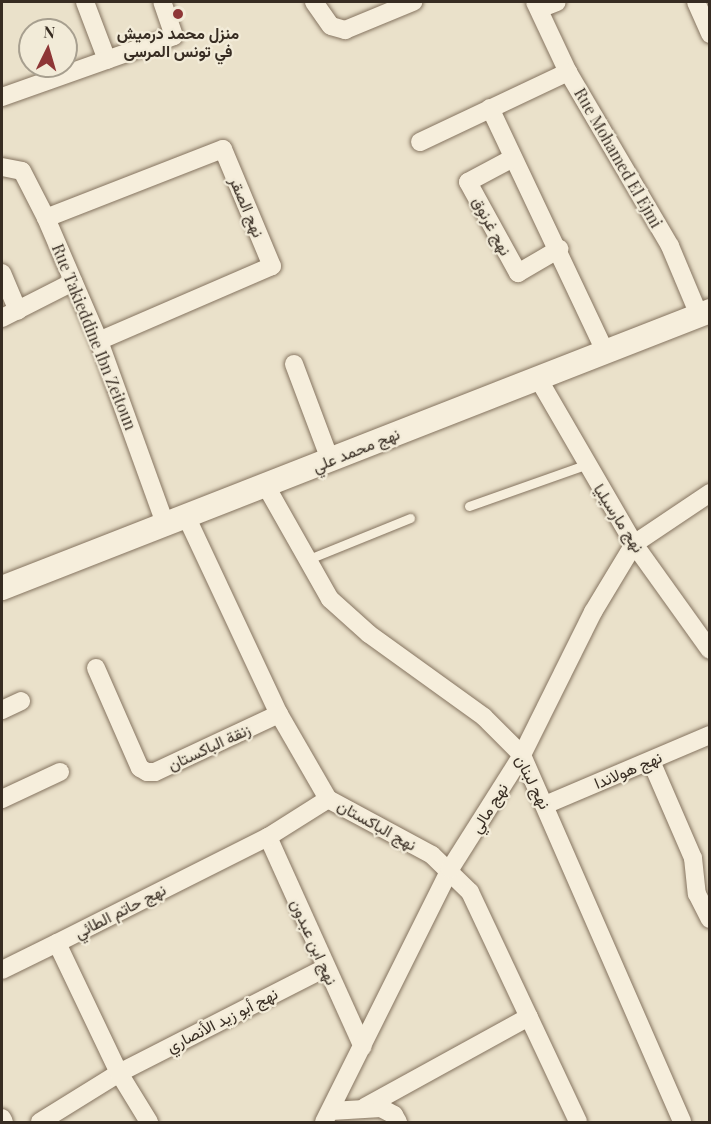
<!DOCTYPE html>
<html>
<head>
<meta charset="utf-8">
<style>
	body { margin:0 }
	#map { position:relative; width:711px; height:1124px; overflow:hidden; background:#eae1ca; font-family:"Playfair Display",Vazirmatn,serif }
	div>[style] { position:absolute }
	.roads { filter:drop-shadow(0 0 2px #857460) drop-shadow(0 0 2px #857460) }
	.lane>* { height:9px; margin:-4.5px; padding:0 4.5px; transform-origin:4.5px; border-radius:4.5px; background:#f6eedc }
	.street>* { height:18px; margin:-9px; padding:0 9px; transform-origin:9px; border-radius:9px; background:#f6eedc }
	.secondary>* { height:24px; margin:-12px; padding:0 12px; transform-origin:12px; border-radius:12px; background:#f6eedc }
	.dots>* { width:16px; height:16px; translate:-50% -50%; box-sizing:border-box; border:3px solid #f2ebd8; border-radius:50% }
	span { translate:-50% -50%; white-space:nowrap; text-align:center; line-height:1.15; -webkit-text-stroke:4.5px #f2ebd8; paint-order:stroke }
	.poi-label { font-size:16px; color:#372c22; font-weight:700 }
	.street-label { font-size:16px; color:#372c22 }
	.frame { position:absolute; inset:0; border:3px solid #372c22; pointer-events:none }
	.north { position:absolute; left:18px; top:18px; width:60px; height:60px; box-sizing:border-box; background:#f2ebd8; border:2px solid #a79f8f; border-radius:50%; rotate:5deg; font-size:16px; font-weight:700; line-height:24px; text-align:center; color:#372c22 }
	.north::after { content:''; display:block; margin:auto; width:21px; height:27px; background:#8e3636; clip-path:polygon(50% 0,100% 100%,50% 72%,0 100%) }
</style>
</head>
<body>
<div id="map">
	<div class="roads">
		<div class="lane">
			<i style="left:469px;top:506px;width:123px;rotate:-19.5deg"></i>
			<i style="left:309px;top:559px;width:109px;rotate:-22.1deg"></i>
		</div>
		<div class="street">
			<i style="left:85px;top:2px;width:62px;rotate:69.2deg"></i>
			<i style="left:314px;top:2px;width:29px;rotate:55deg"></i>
			<i style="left:331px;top:26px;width:15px;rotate:16deg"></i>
			<i style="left:345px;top:30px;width:74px;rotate:-22.4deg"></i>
			<i style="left:535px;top:2px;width:77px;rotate:64.8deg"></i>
			<i style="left:568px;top:72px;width:202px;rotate:59.6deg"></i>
			<i style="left:670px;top:246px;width:75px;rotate:67.2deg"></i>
			<i style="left:696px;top:2px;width:35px;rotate:66deg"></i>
			<i style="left:539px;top:9px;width:19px;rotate:-21deg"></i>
			<i style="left:2px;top:97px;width:182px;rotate:-19.5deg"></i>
			<i style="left:174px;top:36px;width:36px;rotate:-109deg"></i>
			<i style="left:490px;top:108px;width:271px;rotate:64.7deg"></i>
			<i style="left:420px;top:142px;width:164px;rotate:-25.3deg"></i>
			<i style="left:513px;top:158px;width:51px;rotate:151.9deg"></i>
			<i style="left:468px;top:182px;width:104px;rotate:61.2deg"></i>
			<i style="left:518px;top:273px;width:48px;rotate:-30.3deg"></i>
			<i style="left:2px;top:167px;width:20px;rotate:11deg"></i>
			<i style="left:22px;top:171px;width:53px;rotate:62.9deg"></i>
			<i style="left:46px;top:218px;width:134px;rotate:66.7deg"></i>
			<i style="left:99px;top:341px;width:197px;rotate:70.1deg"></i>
			<i style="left:46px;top:218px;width:190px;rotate:-21.3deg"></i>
			<i style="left:223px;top:149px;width:127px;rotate:67.3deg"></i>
			<i style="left:272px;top:266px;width:189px;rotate:156.6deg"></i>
			<i style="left:2px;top:273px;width:41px;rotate:67.2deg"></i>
			<i style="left:2px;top:318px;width:80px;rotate:-26.9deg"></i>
			<i style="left:294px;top:364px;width:103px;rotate:69.4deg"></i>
			<i style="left:539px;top:380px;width:190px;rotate:59.9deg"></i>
			<i style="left:634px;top:544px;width:130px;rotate:54.4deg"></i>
			<i style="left:266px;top:486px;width:130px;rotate:60.5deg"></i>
			<i style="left:330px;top:599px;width:52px;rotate:41.9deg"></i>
			<i style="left:369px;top:634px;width:142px;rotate:35.8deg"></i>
			<i style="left:484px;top:717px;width:54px;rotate:45deg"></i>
			<i style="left:522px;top:755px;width:400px;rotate:66.4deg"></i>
			<i style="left:187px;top:518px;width:217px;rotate:64.9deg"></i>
			<i style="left:279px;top:714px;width:98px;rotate:60deg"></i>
			<i style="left:328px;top:799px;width:118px;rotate:28.3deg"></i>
			<i style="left:432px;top:855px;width:53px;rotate:44.2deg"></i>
			<i style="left:470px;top:892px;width:254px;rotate:64.8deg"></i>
			<i style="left:96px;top:668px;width:109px;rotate:66.3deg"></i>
			<i style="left:140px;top:768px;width:8px;rotate:30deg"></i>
			<i style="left:147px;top:772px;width:8px"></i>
			<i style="left:155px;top:772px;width:137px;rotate:-25.1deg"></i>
			<i style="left:2px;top:710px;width:21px;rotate:-25deg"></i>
			<i style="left:651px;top:761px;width:106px;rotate:66.6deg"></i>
			<i style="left:693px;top:858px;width:36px;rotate:84deg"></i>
			<i style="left:697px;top:894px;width:28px;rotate:63deg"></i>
			<i style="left:2px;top:799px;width:64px;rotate:-25deg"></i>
			<i style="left:545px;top:805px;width:179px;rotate:-23deg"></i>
			<i style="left:268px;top:837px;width:230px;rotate:65.7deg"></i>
			<i style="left:2px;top:970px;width:61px;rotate:-26.1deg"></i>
			<i style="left:365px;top:1107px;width:187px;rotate:-28.8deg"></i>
			<i style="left:331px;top:1111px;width:50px;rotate:-3.4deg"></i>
			<i style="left:381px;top:1108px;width:15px;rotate:28deg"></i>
			<i style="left:394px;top:1115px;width:8px;rotate:60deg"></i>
			<i style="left:2px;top:1118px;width:4px;rotate:63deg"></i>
			<i style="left:40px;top:1122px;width:93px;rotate:-31.8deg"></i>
			<i style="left:119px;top:1073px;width:231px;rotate:-27deg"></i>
			<i style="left:149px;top:1122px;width:57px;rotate:-121.5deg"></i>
			<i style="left:119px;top:1073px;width:144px;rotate:-115.5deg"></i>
			<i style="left:57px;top:943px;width:236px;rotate:-26.7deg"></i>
			<i style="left:268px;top:837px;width:71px;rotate:-32.3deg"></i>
			<i style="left:324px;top:1122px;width:283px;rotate:-63.5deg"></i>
			<i style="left:450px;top:869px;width:135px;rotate:-57.7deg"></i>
			<i style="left:522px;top:755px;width:160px;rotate:-63.6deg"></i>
			<i style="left:593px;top:612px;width:79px;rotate:-58.9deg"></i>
			<i style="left:634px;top:544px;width:92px;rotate:-33.9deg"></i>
		</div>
		<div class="secondary">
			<i style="left:2px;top:588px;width:760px;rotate:-21.37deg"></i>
		</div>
	</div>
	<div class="dots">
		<i style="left:178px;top:14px;background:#8e3636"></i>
	</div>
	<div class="poi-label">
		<span style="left:178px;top:42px">منزل محمد درميش<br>في تونس المرسى</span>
	</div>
	<div class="street-label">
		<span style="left:618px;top:158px;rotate:60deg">Rue Mohamed El Ejmi</span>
		<span style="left:247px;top:207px;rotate:67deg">نهج الصقر</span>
		<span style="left:492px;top:226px;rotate:62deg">نهج غرنوق</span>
		<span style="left:94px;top:337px;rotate:68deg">Rue Takieddine Ibn Zeitoun</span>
		<span style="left:356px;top:450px;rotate:-22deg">نهج محمد علي</span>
		<span style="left:619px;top:518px;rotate:57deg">نهج مارسيليا</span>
		<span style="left:209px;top:747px;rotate:-25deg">زنقة الباكستان</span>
		<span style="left:628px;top:770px;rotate:-23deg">نهج هولاندا</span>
		<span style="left:533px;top:782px;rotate:63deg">نهج لبنان</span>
		<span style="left:489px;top:808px;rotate:-58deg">نهج مالي</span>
		<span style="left:377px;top:825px;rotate:29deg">نهج الباكستان</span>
		<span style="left:120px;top:911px;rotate:-27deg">نهج حاتم الطائي</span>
		<span style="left:314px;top:942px;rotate:66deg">نهج ابن عبدون</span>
		<span style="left:222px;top:1020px;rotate:-27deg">نهج أبو زيد الأنصاري</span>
	</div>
	<div class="frame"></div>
	<div class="north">N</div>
</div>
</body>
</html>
